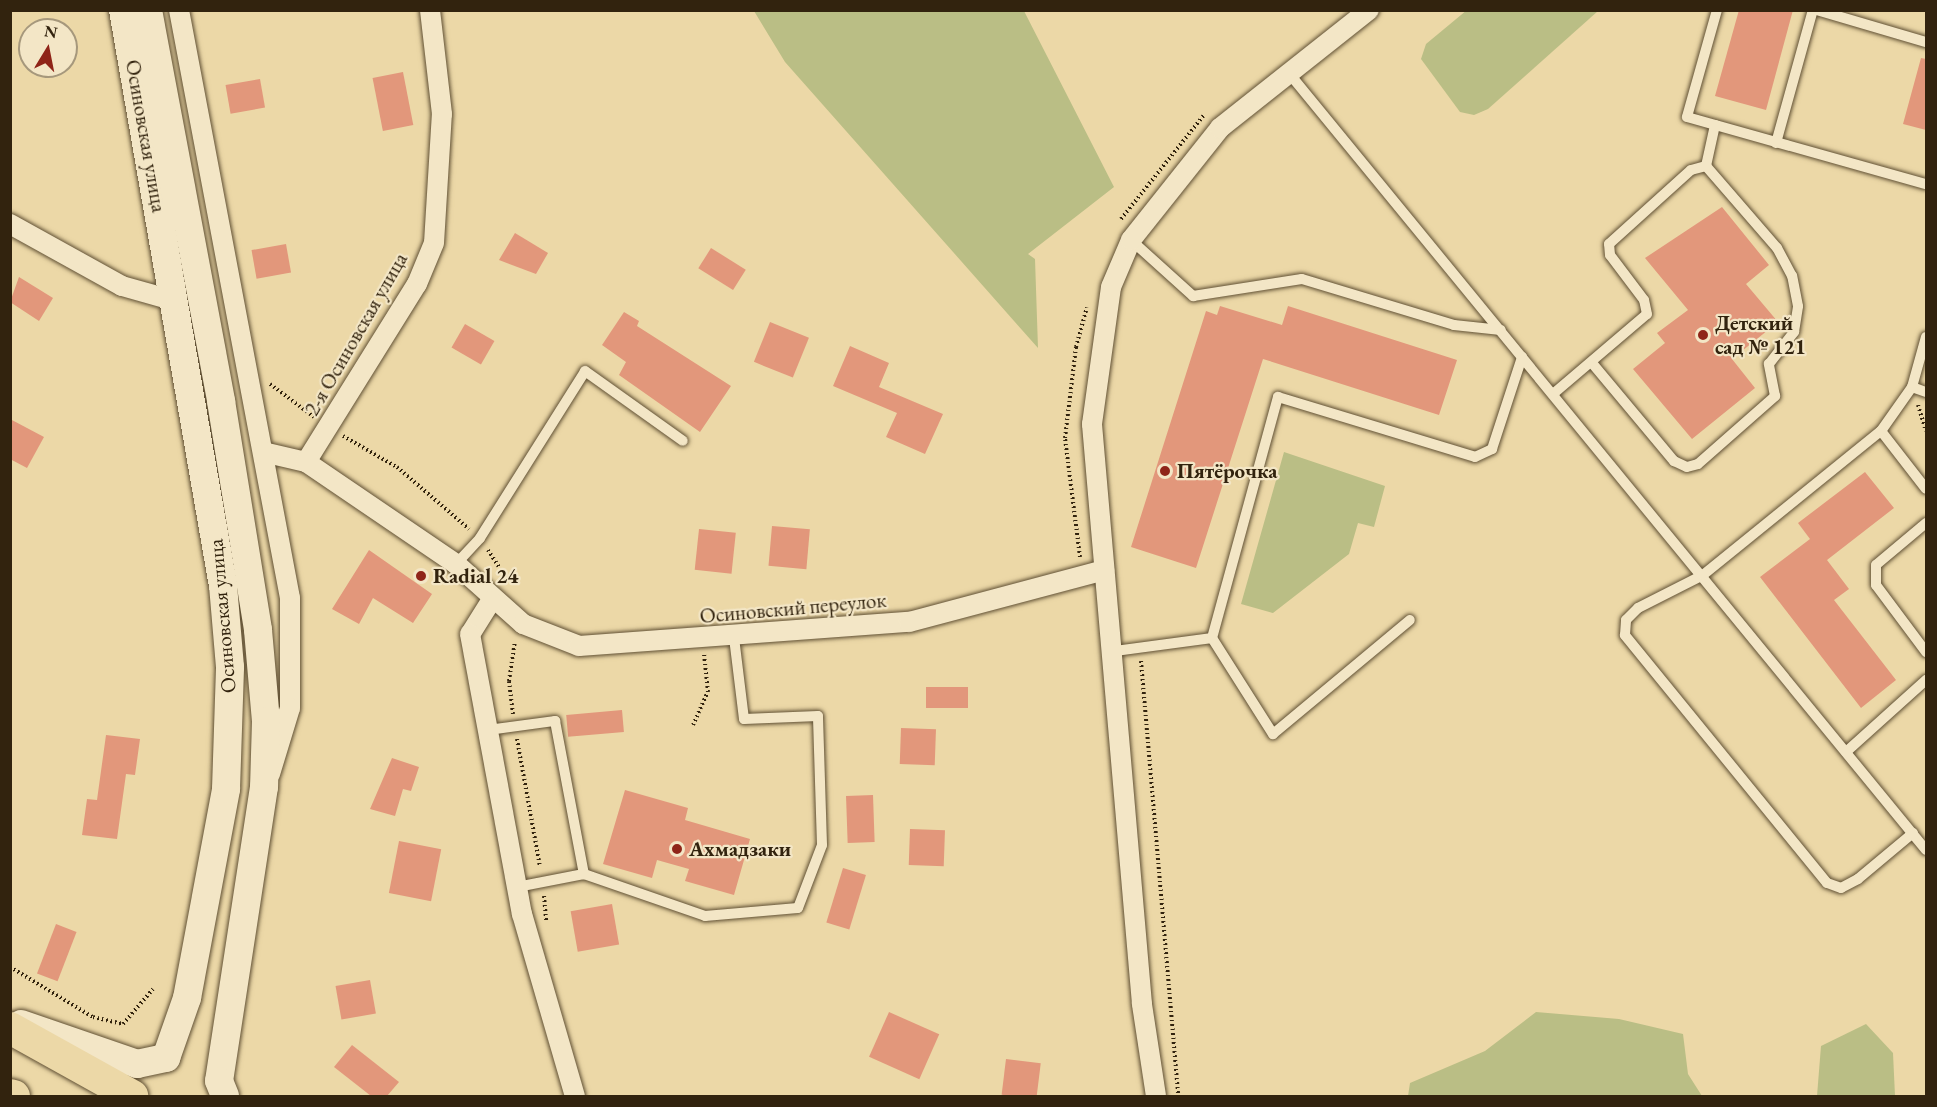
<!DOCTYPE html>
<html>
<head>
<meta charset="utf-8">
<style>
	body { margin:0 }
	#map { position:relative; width:1937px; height:1107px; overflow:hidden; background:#ecd8a7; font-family:"EB Garamond",serif }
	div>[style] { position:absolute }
	.green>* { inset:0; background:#babe85 }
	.building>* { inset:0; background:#e2977b; transform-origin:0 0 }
	.path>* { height:4px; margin-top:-2px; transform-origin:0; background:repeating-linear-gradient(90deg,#32230e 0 1.5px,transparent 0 4.5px) }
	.roads { filter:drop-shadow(0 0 2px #605034) drop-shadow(0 0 2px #605034) }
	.lane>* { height:10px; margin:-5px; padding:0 5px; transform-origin:5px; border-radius:5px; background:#f3e6c6 }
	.street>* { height:20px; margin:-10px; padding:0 10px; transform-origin:10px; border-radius:10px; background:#f3e6c6 }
	.secondary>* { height:28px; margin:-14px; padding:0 14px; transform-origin:14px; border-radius:14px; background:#f3e6c6 }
	.primary>* { height:32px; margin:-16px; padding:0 16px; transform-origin:16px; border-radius:16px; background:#ecd8a7 }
	.dots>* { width:16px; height:16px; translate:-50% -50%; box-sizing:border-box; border:3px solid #f3e6c6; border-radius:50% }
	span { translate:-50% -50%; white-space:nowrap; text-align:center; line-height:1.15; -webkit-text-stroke:4.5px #f3e6c6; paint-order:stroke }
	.street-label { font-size:21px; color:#32230e }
	.poi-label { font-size:21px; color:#32230e; font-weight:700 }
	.left { translate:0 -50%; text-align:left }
	.frame { position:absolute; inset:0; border:12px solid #32230e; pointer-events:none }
	.north { position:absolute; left:18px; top:18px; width:60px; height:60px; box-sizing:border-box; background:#f3e6c6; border:2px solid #a6987c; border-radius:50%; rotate:10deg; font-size:16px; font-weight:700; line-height:24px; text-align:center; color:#32230e }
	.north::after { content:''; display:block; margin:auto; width:21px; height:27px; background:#8f2418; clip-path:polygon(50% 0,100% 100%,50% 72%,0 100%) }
</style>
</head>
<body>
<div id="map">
	<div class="green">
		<i style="clip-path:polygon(1467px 10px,1598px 10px,1598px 11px,1488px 109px,1474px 115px,1460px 112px,1421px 59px,1426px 44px)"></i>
		<i style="clip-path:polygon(754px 11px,1024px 11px,1114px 187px,1028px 254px,1035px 259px,1038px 348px,785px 62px)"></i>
		<i style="clip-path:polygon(1284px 452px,1385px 486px,1374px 527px,1358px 523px,1349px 554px,1273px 613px,1241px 604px)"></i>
		<i style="clip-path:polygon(1536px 1012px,1619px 1019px,1683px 1034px,1688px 1074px,1702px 1096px,1408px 1096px,1410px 1083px,1485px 1051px)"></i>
		<i style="clip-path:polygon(1866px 1024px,1893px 1053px,1895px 1096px,1817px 1096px,1821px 1046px)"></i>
	</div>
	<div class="building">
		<i style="clip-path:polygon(1739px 10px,1793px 10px,1766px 110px,1715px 96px)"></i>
		<i style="clip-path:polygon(1921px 58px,1926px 59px,1926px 130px,1903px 124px)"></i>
		<i style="left:403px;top:72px;width:54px;height:31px;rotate:79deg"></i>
		<i style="left:260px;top:79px;width:29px;height:35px;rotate:80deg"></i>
		<i style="clip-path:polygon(1722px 207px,1769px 265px,1746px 284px,1778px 322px,1732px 359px,1755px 388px,1692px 439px,1633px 369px,1665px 343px,1657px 333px,1688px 310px,1645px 258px)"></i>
		<i style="clip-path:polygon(515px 233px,548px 253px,536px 274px,499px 260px)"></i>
		<i style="left:286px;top:244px;width:29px;height:35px;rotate:80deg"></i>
		<i style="left:711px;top:248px;width:41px;height:24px;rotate:32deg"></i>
		<i style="clip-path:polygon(19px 277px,53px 298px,39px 321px,10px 302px)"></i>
		<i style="clip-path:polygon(1220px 306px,1282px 325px,1288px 306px,1457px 360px,1439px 415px,1263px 359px,1196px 568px,1131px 547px,1206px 311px,1217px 315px)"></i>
		<i style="clip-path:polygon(624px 312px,639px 321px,637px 326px,731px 386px,700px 432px,619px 375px,626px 362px,602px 345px)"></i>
		<i style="left:770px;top:322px;width:42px;height:43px;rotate:22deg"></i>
		<i style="left:465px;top:324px;width:34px;height:27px;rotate:30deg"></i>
		<i style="clip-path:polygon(850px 346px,889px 363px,879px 387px,943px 414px,925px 454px,886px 437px,897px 413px,833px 386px)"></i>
		<i style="clip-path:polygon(10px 419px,44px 437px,27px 468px,10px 459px)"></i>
		<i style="clip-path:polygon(1865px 472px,1894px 508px,1827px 560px,1849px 589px,1834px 600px,1896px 680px,1861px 708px,1760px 577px,1810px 539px,1798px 523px)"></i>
		<i style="left:772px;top:526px;width:38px;height:40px;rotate:5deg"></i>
		<i style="left:699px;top:529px;width:37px;height:41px;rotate:6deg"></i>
		<i style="clip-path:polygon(369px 550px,432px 594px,413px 623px,373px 598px,359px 624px,332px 609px)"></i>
		<i style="left:926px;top:687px;width:42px;height:21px"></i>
		<i style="left:622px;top:710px;width:22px;height:56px;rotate:85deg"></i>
		<i style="left:901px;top:728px;width:35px;height:36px;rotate:2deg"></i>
		<i style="clip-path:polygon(106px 735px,140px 739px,135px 775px,126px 774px,117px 839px,82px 835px,87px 799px,97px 800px)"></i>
		<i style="clip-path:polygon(392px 758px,419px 767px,411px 791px,403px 789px,395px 816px,370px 809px)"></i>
		<i style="clip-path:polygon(625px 790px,688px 808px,685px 820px,750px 839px,734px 895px,685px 881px,689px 869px,657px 860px,652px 878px,603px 864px)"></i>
		<i style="left:873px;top:795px;width:47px;height:27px;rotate:88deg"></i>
		<i style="left:910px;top:829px;width:35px;height:36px;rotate:2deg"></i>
		<i style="left:399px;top:841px;width:43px;height:53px;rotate:11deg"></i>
		<i style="left:843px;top:868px;width:24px;height:57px;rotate:17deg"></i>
		<i style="left:612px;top:904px;width:41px;height:42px;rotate:80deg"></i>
		<i style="left:56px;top:924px;width:22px;height:53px;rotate:21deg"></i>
		<i style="left:370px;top:980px;width:34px;height:35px;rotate:80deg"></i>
		<i style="left:889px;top:1012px;width:55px;height:49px;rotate:24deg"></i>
		<i style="clip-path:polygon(352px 1045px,399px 1082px,387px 1096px,371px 1096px,334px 1067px)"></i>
		<i style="left:1006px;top:1059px;width:35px;height:36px;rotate:7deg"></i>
	</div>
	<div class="path">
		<i style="left:1121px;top:219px;width:133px;rotate:-51.4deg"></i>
		<i style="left:270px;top:384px;width:55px;rotate:36.9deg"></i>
		<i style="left:1918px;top:405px;width:27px;rotate:73deg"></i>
		<i style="left:343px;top:436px;width:62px;rotate:29.9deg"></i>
		<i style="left:397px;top:467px;width:95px;rotate:40.7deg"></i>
		<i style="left:488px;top:550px;width:40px;rotate:57.1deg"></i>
		<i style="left:1080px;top:557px;width:120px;rotate:-97.2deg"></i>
		<i style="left:1065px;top:438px;width:92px;rotate:-83.1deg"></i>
		<i style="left:1076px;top:347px;width:41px;rotate:-74.6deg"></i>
		<i style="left:1141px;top:661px;width:437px;rotate:85.1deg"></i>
		<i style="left:513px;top:714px;width:33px;rotate:-97deg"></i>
		<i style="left:509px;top:681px;width:40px;rotate:-81.5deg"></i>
		<i style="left:693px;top:725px;width:36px;rotate:-66deg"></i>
		<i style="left:708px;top:692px;width:38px;rotate:-96deg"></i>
		<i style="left:517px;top:739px;width:130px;rotate:79.8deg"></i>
		<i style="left:544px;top:896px;width:25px;rotate:85deg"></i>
		<i style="left:10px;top:967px;width:97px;rotate:31.1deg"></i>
		<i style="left:93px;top:1017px;width:31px;rotate:13deg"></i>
		<i style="left:123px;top:1024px;width:46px;rotate:-49.4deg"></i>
	</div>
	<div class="roads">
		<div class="lane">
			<i style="left:1717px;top:10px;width:111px;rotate:105.7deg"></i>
			<i style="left:1687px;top:117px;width:248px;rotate:15.7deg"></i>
			<i style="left:1817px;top:10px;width:114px;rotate:16.4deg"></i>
			<i style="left:1288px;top:72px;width:1006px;rotate:50.65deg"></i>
			<i style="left:1776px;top:143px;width:138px;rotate:-74.5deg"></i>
			<i style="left:1131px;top:240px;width:84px;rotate:42.1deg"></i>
			<i style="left:1193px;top:296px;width:110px;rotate:-8.9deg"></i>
			<i style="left:1302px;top:279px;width:159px;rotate:16.8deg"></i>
			<i style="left:1454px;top:325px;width:47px;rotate:6.1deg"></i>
			<i style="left:1592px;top:363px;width:128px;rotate:50.1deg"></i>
			<i style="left:1674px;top:461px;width:14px;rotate:25deg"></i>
			<i style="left:1687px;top:467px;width:11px;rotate:-15deg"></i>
			<i style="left:1698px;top:464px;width:103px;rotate:-41.4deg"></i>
			<i style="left:1775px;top:396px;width:33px;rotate:-101deg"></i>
			<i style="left:1769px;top:364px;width:41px;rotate:-52deg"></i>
			<i style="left:1794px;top:332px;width:26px;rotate:-81deg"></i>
			<i style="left:1798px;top:306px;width:31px;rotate:-101deg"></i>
			<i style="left:1792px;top:276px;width:32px;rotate:-118deg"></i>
			<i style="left:1777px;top:248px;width:108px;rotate:-130.9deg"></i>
			<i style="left:1912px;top:387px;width:15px;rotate:20deg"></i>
			<i style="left:1553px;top:394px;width:123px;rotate:-40.4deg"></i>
			<i style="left:1647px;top:314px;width:14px;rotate:-102deg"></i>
			<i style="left:1644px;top:300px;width:56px;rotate:-127.1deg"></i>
			<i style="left:1610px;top:255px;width:11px;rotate:-95deg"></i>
			<i style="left:1609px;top:244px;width:110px;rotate:-42.1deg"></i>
			<i style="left:1691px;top:170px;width:16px;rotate:-15deg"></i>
			<i style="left:1706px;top:166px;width:42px;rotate:-77.6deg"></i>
			<i style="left:1881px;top:431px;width:73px;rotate:52.2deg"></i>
			<i style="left:1926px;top:523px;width:65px;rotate:140deg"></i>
			<i style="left:1876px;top:565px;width:20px;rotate:90deg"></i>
			<i style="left:1876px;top:585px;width:84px;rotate:53.3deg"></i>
			<i style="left:456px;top:564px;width:35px;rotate:-47deg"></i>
			<i style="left:480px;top:538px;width:197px;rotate:-57.8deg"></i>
			<i style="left:585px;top:371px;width:120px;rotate:35.5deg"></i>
			<i style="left:1212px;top:638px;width:114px;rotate:57.6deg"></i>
			<i style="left:1273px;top:734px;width:178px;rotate:-39.8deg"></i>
			<i style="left:1115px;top:651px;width:98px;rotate:-7.6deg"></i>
			<i style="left:1212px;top:638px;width:250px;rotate:-74.7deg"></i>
			<i style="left:1278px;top:397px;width:206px;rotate:16.9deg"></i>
			<i style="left:1475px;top:457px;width:19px;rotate:-25deg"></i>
			<i style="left:1492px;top:449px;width:97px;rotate:-71.9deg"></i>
			<i style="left:488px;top:730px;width:68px;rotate:-7.7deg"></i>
			<i style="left:555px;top:721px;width:156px;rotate:79.3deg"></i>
			<i style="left:1846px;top:752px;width:108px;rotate:-42deg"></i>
			<i style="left:1913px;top:833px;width:72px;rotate:140.1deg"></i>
			<i style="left:1858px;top:879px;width:19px;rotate:152deg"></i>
			<i style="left:1841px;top:888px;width:15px;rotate:-160deg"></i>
			<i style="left:1827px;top:883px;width:320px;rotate:-129.2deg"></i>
			<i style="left:1625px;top:635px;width:15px;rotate:-86deg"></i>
			<i style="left:1626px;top:620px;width:17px;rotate:-45deg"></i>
			<i style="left:1638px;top:608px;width:73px;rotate:-26.9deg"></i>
			<i style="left:1703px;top:575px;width:229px;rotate:-39deg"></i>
			<i style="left:1881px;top:431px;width:54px;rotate:-54.8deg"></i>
			<i style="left:1912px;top:387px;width:52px;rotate:-74.4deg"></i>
			<i style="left:517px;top:887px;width:68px;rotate:-11deg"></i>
			<i style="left:584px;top:874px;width:128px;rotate:19.1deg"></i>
			<i style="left:705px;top:916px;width:93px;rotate:-4.9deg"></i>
			<i style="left:798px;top:908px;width:67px;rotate:-69.1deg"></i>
			<i style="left:822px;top:845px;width:129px;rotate:-91.8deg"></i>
			<i style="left:818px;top:716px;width:74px;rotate:177.7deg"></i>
			<i style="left:744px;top:719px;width:82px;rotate:-97deg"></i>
		</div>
		<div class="street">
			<i style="left:179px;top:10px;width:598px;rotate:79.31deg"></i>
			<i style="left:290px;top:598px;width:110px;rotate:90deg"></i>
			<i style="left:290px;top:708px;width:69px;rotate:106.9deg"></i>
			<i style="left:10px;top:224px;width:128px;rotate:29deg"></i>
			<i style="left:122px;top:286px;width:55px;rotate:15.8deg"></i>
			<i style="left:263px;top:452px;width:44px;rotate:13.1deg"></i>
			<i style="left:306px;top:462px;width:181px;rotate:34.2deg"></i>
			<i style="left:456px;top:564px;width:90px;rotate:41.8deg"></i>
			<i style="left:523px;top:624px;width:60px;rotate:21.4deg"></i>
			<i style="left:579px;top:646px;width:331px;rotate:-4.2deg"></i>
			<i style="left:909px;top:622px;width:202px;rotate:-14.9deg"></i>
			<i style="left:306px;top:462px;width:210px;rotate:-58.1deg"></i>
			<i style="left:417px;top:284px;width:44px;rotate:-67.5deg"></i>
			<i style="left:434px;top:243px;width:129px;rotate:-86.5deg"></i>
			<i style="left:442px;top:114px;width:105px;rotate:-96.6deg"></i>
			<i style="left:491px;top:601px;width:39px;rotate:122deg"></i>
			<i style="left:470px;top:634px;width:285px;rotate:79.5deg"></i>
			<i style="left:522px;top:914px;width:190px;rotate:73.8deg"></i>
			<i style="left:1156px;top:1096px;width:93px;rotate:-98.7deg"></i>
			<i style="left:1142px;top:1004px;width:582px;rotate:-94.93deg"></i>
			<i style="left:1092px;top:424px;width:138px;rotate:-82.1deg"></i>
			<i style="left:1111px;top:287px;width:51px;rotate:-66.9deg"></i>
			<i style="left:1131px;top:240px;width:143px;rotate:-51.5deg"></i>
			<i style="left:1220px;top:128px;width:190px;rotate:-38.4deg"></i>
		</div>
		<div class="secondary">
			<i style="left:148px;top:10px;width:398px;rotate:79.4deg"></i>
			<i style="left:221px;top:401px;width:232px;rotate:80.8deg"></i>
			<i style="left:258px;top:630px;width:91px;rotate:85deg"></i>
			<i style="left:266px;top:721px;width:66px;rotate:91.7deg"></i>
			<i style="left:264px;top:787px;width:297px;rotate:98.7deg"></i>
			<i style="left:219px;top:1081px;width:16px;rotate:68deg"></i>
			<i style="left:21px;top:1024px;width:123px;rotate:19deg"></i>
			<i style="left:137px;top:1064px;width:30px;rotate:-12deg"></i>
			<i style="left:166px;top:1058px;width:64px;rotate:-70.7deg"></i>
			<i style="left:187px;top:998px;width:213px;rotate:-79.4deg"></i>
			<i style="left:226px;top:789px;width:122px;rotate:-88.1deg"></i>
			<i style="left:230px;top:667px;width:81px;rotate:-94.9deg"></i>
			<i style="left:223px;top:586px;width:585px;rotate:-99.85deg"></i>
		</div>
		<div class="primary">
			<i style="left:10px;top:1028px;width:140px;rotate:29.1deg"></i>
			<i style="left:10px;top:1095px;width:4px;rotate:14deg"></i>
		</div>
	</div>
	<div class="dots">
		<i style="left:1703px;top:335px;background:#8f2418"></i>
		<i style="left:1165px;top:471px;background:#8f2418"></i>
		<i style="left:421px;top:576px;background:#8f2418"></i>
		<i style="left:677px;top:849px;background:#8f2418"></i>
	</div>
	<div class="street-label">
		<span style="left:146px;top:136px;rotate:80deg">Осиновская улица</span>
		<span style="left:356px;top:334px;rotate:-60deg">2-я Осиновская улица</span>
		<span style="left:793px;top:608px;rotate:-5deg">Осиновский переулок</span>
		<span style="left:222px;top:616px;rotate:-95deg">Осиновская улица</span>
	</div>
	<div class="poi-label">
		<span class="left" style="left:1715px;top:335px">Детский<br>сад № 121</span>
		<span class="left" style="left:1177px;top:471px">Пятёрочка</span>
		<span class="left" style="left:433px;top:576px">Radial 24</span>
		<span class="left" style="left:689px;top:849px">Ахмадзаки</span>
	</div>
	<div class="frame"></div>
	<div class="north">N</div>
</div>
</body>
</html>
